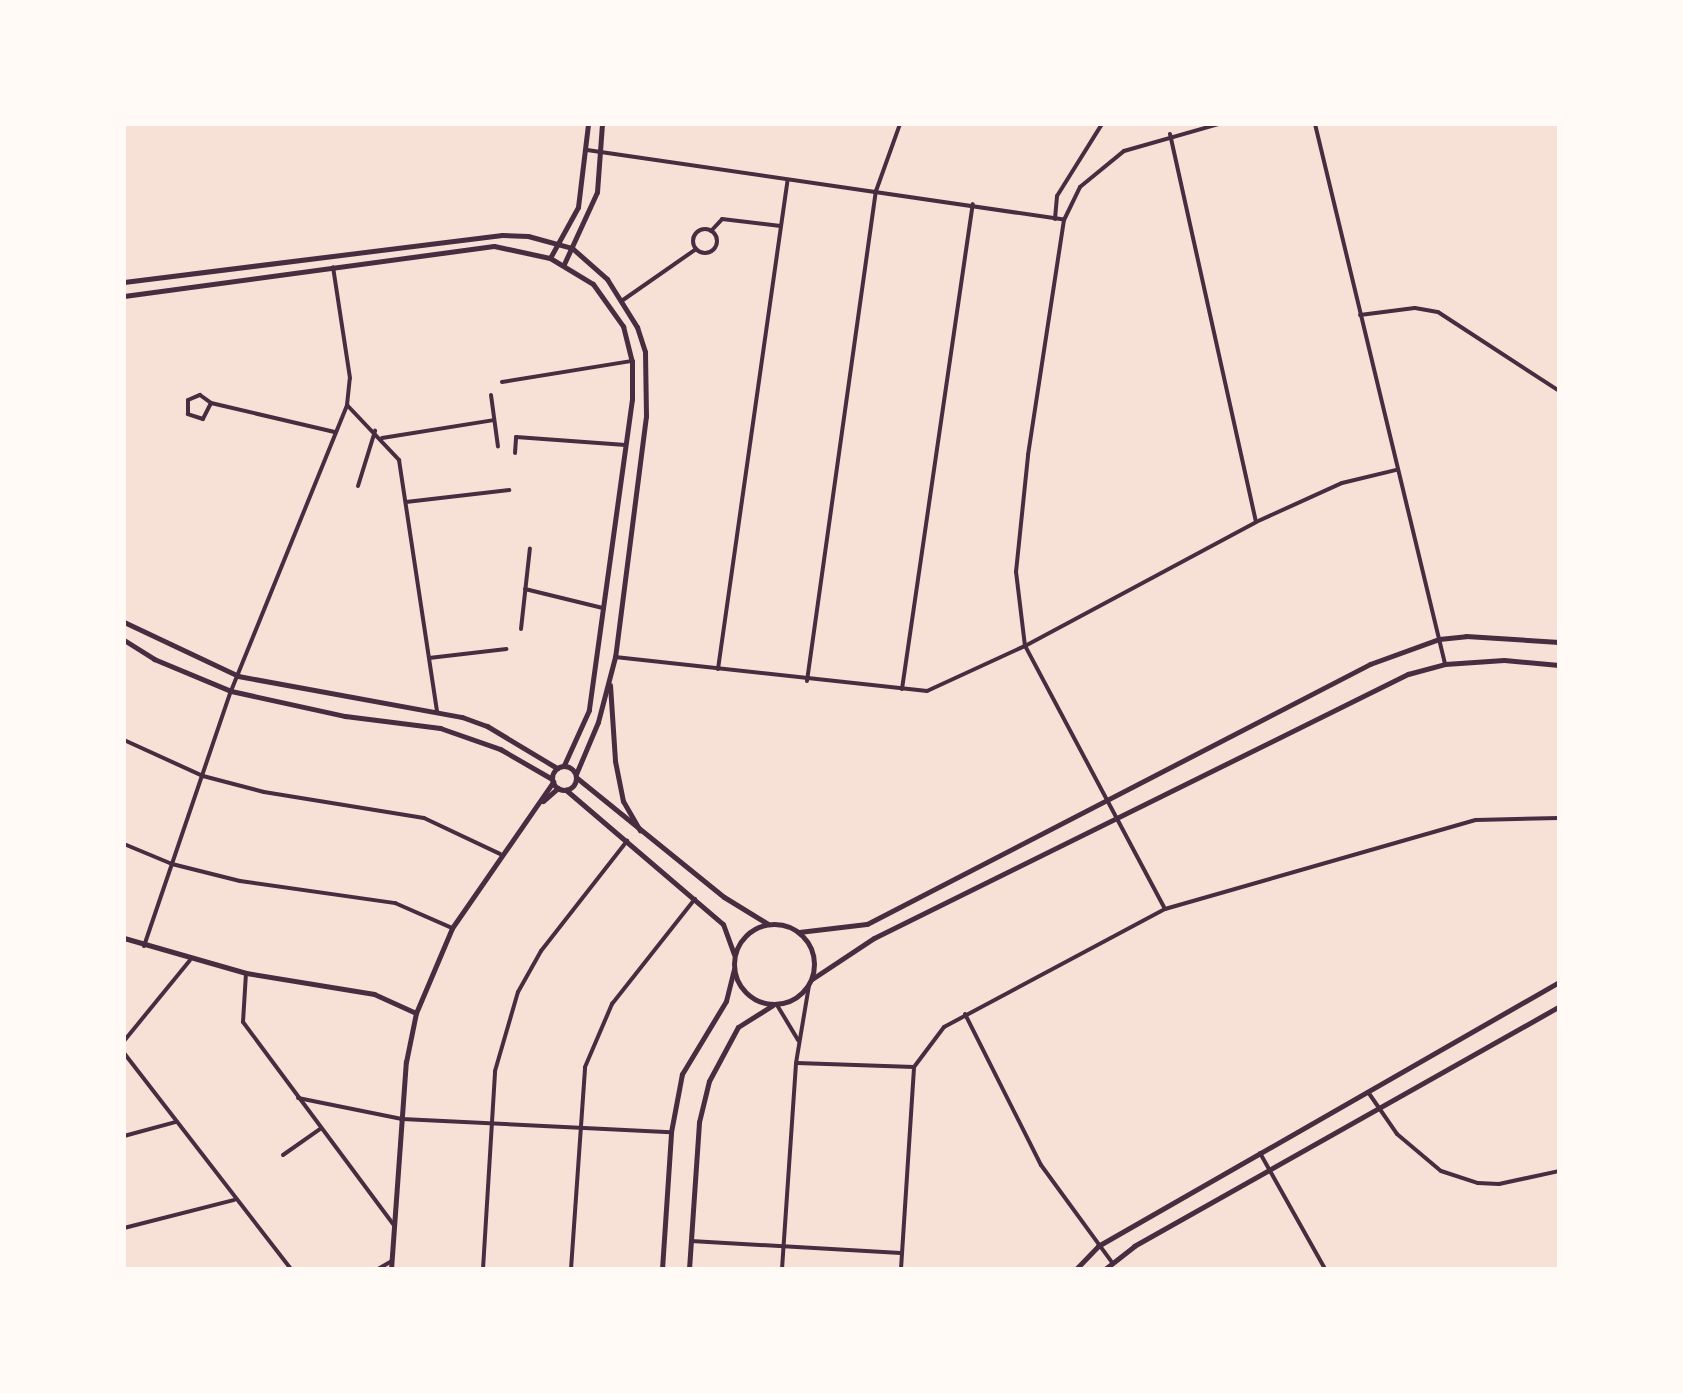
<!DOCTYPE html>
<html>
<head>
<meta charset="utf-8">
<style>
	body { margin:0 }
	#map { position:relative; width:1683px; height:1393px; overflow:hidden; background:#f7e1d7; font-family:Ubuntu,sans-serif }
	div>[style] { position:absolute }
	.minor>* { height:4px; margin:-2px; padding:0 2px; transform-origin:2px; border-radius:2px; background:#4a2c40 }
	.minor>.ring { margin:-2px; padding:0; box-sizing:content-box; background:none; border:4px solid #4a2c40; border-radius:50% }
	.tertiary>* { height:5px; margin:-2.5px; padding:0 2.5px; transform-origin:2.5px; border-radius:2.5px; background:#4a2c40 }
	.tertiary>.ring { margin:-2.5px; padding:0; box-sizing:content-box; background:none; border:5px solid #4a2c40; border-radius:50% }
	span { translate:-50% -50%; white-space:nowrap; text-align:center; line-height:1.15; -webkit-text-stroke:6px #fffaf5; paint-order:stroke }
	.frame { position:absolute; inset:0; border:126px solid #fffaf5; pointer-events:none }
</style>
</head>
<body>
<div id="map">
	<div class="minor">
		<i style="left:1315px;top:124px;width:555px;rotate:76.46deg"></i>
		<i style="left:1170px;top:134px;width:397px;rotate:77.5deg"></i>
		<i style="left:587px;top:150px;width:482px;rotate:8.3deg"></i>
		<i style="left:1055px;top:219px;width:23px;rotate:-85deg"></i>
		<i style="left:1057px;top:196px;width:85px;rotate:-58deg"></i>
		<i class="ring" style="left:693px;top:229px;width:20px;height:20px"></i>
		<i style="left:711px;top:231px;width:16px;rotate:-47deg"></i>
		<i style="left:722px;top:219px;width:59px;rotate:6.8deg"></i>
		<i style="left:623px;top:300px;width:89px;rotate:-34.9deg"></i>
		<i style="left:1360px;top:315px;width:55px;rotate:-7.3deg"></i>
		<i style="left:1415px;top:308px;width:23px;rotate:10deg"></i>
		<i style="left:1438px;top:312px;width:145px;rotate:33.1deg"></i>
		<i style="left:502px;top:382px;width:132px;rotate:-9.2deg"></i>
		<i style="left:491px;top:395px;width:52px;rotate:82.3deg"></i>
		<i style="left:211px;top:403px;width:18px;rotate:117deg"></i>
		<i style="left:203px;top:419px;width:16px;rotate:-162deg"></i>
		<i style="left:188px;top:414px;width:14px;rotate:-90deg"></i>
		<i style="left:188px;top:400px;width:13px;rotate:-23deg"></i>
		<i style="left:200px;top:395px;width:14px;rotate:36deg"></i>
		<i style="left:211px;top:403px;width:127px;rotate:13.2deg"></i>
		<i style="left:347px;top:405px;width:76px;rotate:46.6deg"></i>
		<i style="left:399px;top:460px;width:254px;rotate:81.4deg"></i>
		<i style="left:382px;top:438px;width:113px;rotate:-9.1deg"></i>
		<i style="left:515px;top:453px;width:16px;rotate:-86deg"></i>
		<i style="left:516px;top:437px;width:110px;rotate:4.2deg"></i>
		<i style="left:358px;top:486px;width:58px;rotate:-72.8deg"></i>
		<i style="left:406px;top:502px;width:104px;rotate:-6.6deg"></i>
		<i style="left:525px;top:589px;width:80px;rotate:13.7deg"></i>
		<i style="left:521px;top:629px;width:81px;rotate:-83.7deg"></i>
		<i style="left:615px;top:657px;width:314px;rotate:6.2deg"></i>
		<i style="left:927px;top:691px;width:108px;rotate:-24.7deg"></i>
		<i style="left:1025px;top:646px;width:262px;rotate:-28.2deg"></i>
		<i style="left:1256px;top:522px;width:94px;rotate:-24.4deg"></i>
		<i style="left:1342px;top:483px;width:56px;rotate:-13.5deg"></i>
		<i style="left:429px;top:658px;width:78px;rotate:-6.7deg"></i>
		<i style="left:718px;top:669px;width:494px;rotate:-81.9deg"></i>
		<i style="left:807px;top:681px;width:495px;rotate:-82deg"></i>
		<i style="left:876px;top:191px;width:71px;rotate:-70.3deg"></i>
		<i style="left:902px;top:689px;width:490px;rotate:-81.7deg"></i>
		<i style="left:124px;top:740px;width:87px;rotate:24.5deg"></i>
		<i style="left:203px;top:776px;width:63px;rotate:14.7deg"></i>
		<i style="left:264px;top:792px;width:162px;rotate:9.2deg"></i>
		<i style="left:424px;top:818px;width:84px;rotate:25.3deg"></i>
		<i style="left:124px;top:844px;width:52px;rotate:22.6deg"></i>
		<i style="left:172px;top:864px;width:70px;rotate:14deg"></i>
		<i style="left:240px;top:881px;width:157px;rotate:8.1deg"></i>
		<i style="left:395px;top:903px;width:62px;rotate:23.7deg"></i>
		<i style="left:1165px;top:909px;width:298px;rotate:-118deg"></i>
		<i style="left:1025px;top:646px;width:75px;rotate:-96.9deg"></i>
		<i style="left:1016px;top:572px;width:118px;rotate:-84.1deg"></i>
		<i style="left:1028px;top:455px;width:238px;rotate:-81.3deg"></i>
		<i style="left:1064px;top:220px;width:37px;rotate:-64deg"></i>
		<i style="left:1080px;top:187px;width:57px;rotate:-39.3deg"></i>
		<i style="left:1124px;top:151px;width:99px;rotate:-15.9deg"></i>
		<i style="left:144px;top:946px;width:269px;rotate:-71.2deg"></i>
		<i style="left:231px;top:691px;width:309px;rotate:-67.9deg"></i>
		<i style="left:347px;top:405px;width:27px;rotate:-84deg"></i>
		<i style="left:350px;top:378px;width:112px;rotate:-98.7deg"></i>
		<i style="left:246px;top:973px;width:49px;rotate:93.5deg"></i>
		<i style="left:243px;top:1022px;width:252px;rotate:53.4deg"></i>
		<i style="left:777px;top:1005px;width:41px;rotate:59deg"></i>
		<i style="left:965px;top:1014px;width:169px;rotate:63.3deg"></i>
		<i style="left:1041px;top:1165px;width:119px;rotate:53.9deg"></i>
		<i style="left:124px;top:1041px;width:104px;rotate:-50.8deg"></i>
		<i style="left:124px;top:1053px;width:273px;rotate:52.3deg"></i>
		<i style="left:797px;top:1063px;width:117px;rotate:2deg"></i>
		<i style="left:1368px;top:1092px;width:51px;rotate:55.4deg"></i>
		<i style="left:1397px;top:1134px;width:57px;rotate:40.1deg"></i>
		<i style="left:1441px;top:1171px;width:39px;rotate:18deg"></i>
		<i style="left:1478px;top:1183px;width:21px;rotate:3deg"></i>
		<i style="left:1499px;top:1184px;width:61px;rotate:-12.2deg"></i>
		<i style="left:298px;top:1098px;width:106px;rotate:11.4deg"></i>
		<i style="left:402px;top:1119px;width:269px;rotate:2.8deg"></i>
		<i style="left:124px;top:1136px;width:54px;rotate:-15.1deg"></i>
		<i style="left:1260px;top:1153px;width:133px;rotate:60.7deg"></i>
		<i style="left:283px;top:1155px;width:45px;rotate:-35.1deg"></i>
		<i style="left:124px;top:1228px;width:114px;rotate:-14.3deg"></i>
		<i style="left:691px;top:1241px;width:210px;rotate:3.3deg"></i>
		<i style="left:378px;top:1269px;width:16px;rotate:-30deg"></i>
		<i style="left:483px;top:1269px;width:198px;rotate:-86.5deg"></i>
		<i style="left:495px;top:1071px;width:82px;rotate:-73.8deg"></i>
		<i style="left:518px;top:992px;width:47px;rotate:-60.7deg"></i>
		<i style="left:541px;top:951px;width:140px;rotate:-52deg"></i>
		<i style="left:571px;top:1269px;width:202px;rotate:-86deg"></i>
		<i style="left:585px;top:1067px;width:69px;rotate:-66.8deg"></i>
		<i style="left:612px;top:1004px;width:134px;rotate:-51.7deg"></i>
		<i style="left:782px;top:1269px;width:206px;rotate:-86.1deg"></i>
		<i style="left:796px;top:1063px;width:79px;rotate:-80.5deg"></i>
		<i style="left:901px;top:1269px;width:202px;rotate:-86.3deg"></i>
		<i style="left:914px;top:1067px;width:50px;rotate:-53.1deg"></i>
		<i style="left:944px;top:1027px;width:251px;rotate:-28.1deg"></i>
		<i style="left:1165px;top:909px;width:323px;rotate:-16deg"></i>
		<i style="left:1476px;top:820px;width:83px;rotate:-1.4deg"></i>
	</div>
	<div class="tertiary">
		<i style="left:550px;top:258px;width:58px;rotate:-61.2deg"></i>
		<i style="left:578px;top:207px;width:84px;rotate:-83.1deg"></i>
		<i style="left:564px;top:264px;width:79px;rotate:-65.4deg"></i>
		<i style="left:597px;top:192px;width:68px;rotate:-85.8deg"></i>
		<i style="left:124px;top:282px;width:381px;rotate:-7.1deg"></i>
		<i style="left:502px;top:235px;width:26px;rotate:2deg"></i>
		<i style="left:528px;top:236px;width:46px;rotate:15.3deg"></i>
		<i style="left:572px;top:248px;width:47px;rotate:41.5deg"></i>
		<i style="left:607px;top:279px;width:57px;rotate:58deg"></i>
		<i style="left:637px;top:327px;width:26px;rotate:72deg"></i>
		<i style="left:645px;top:352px;width:64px;rotate:89.1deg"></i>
		<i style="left:646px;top:416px;width:243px;rotate:97.3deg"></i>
		<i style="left:615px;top:657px;width:67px;rotate:104.7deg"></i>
		<i style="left:598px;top:722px;width:56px;rotate:112.9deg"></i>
		<i style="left:124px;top:296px;width:373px;rotate:-7.7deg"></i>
		<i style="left:494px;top:246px;width:57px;rotate:12.1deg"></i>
		<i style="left:550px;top:258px;width:50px;rotate:31.2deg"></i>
		<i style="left:593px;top:284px;width:52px;rotate:54.5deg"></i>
		<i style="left:623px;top:326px;width:36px;rotate:76deg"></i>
		<i style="left:632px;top:361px;width:38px;rotate:90deg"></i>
		<i style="left:632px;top:399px;width:314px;rotate:97.9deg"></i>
		<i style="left:589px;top:710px;width:60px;rotate:114.4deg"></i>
		<i style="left:124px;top:622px;width:126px;rotate:25.3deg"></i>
		<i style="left:238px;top:676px;width:228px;rotate:10.4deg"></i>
		<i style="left:462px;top:717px;width:27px;rotate:20deg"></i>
		<i style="left:487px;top:726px;width:82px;rotate:31deg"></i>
		<i style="left:124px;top:640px;width:36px;rotate:32deg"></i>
		<i style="left:154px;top:659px;width:83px;rotate:22.6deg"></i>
		<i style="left:231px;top:691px;width:117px;rotate:12.4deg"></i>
		<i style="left:345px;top:716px;width:96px;rotate:7.2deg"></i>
		<i style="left:440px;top:728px;width:64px;rotate:19.3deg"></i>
		<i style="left:500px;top:749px;width:60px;rotate:30deg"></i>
		<i style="left:610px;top:685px;width:76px;rotate:86.2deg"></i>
		<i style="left:615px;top:761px;width:41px;rotate:78.7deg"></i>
		<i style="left:623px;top:801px;width:34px;rotate:60deg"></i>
		<i class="ring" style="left:552px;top:766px;width:19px;height:19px"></i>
		<i style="left:577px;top:778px;width:189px;rotate:39deg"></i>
		<i style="left:724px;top:897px;width:52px;rotate:31.5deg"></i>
		<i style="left:566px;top:790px;width:206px;rotate:40.5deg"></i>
		<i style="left:723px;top:924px;width:32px;rotate:70deg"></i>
		<i style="left:543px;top:801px;width:20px;rotate:-41deg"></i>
		<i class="ring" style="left:734px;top:924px;width:75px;height:75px"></i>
		<i style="left:799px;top:932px;width:68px;rotate:-6.7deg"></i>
		<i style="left:867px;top:924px;width:566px;rotate:-27.33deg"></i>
		<i style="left:1370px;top:664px;width:73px;rotate:-19.9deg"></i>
		<i style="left:1439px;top:639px;width:27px;rotate:-6deg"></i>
		<i style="left:1466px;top:636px;width:93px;rotate:3.7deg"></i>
		<i style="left:124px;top:938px;width:127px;rotate:16deg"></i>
		<i style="left:246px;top:973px;width:130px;rotate:9.3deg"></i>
		<i style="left:374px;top:994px;width:46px;rotate:24.3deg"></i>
		<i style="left:812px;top:979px;width:74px;rotate:-33.5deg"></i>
		<i style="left:874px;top:938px;width:596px;rotate:-26.31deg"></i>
		<i style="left:1408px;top:674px;width:38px;rotate:-15deg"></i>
		<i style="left:1445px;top:664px;width:59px;rotate:-3.9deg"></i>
		<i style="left:1504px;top:660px;width:55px;rotate:5.2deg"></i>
		<i style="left:391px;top:1269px;width:208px;rotate:-85.9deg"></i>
		<i style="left:406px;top:1062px;width:50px;rotate:-78.5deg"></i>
		<i style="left:416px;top:1013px;width:92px;rotate:-67deg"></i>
		<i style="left:452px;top:928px;width:178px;rotate:-55.3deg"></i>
		<i style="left:662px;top:1269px;width:137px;rotate:-86.2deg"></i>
		<i style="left:671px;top:1132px;width:59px;rotate:-79.3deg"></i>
		<i style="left:682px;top:1074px;width:85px;rotate:-58.9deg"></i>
		<i style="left:726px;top:1001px;width:33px;rotate:-76deg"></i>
		<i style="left:689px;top:1269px;width:147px;rotate:-86.1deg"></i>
		<i style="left:699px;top:1122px;width:42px;rotate:-76.3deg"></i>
		<i style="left:709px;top:1081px;width:61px;rotate:-61.8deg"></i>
		<i style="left:738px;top:1027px;width:41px;rotate:-32.2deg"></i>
		<i style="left:1076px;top:1269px;width:32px;rotate:-46deg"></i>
		<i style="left:1098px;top:1246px;width:531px;rotate:-29.8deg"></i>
		<i style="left:1105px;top:1269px;width:37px;rotate:-38deg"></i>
		<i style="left:1134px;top:1246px;width:488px;rotate:-29.4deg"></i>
	</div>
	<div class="frame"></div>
</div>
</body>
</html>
